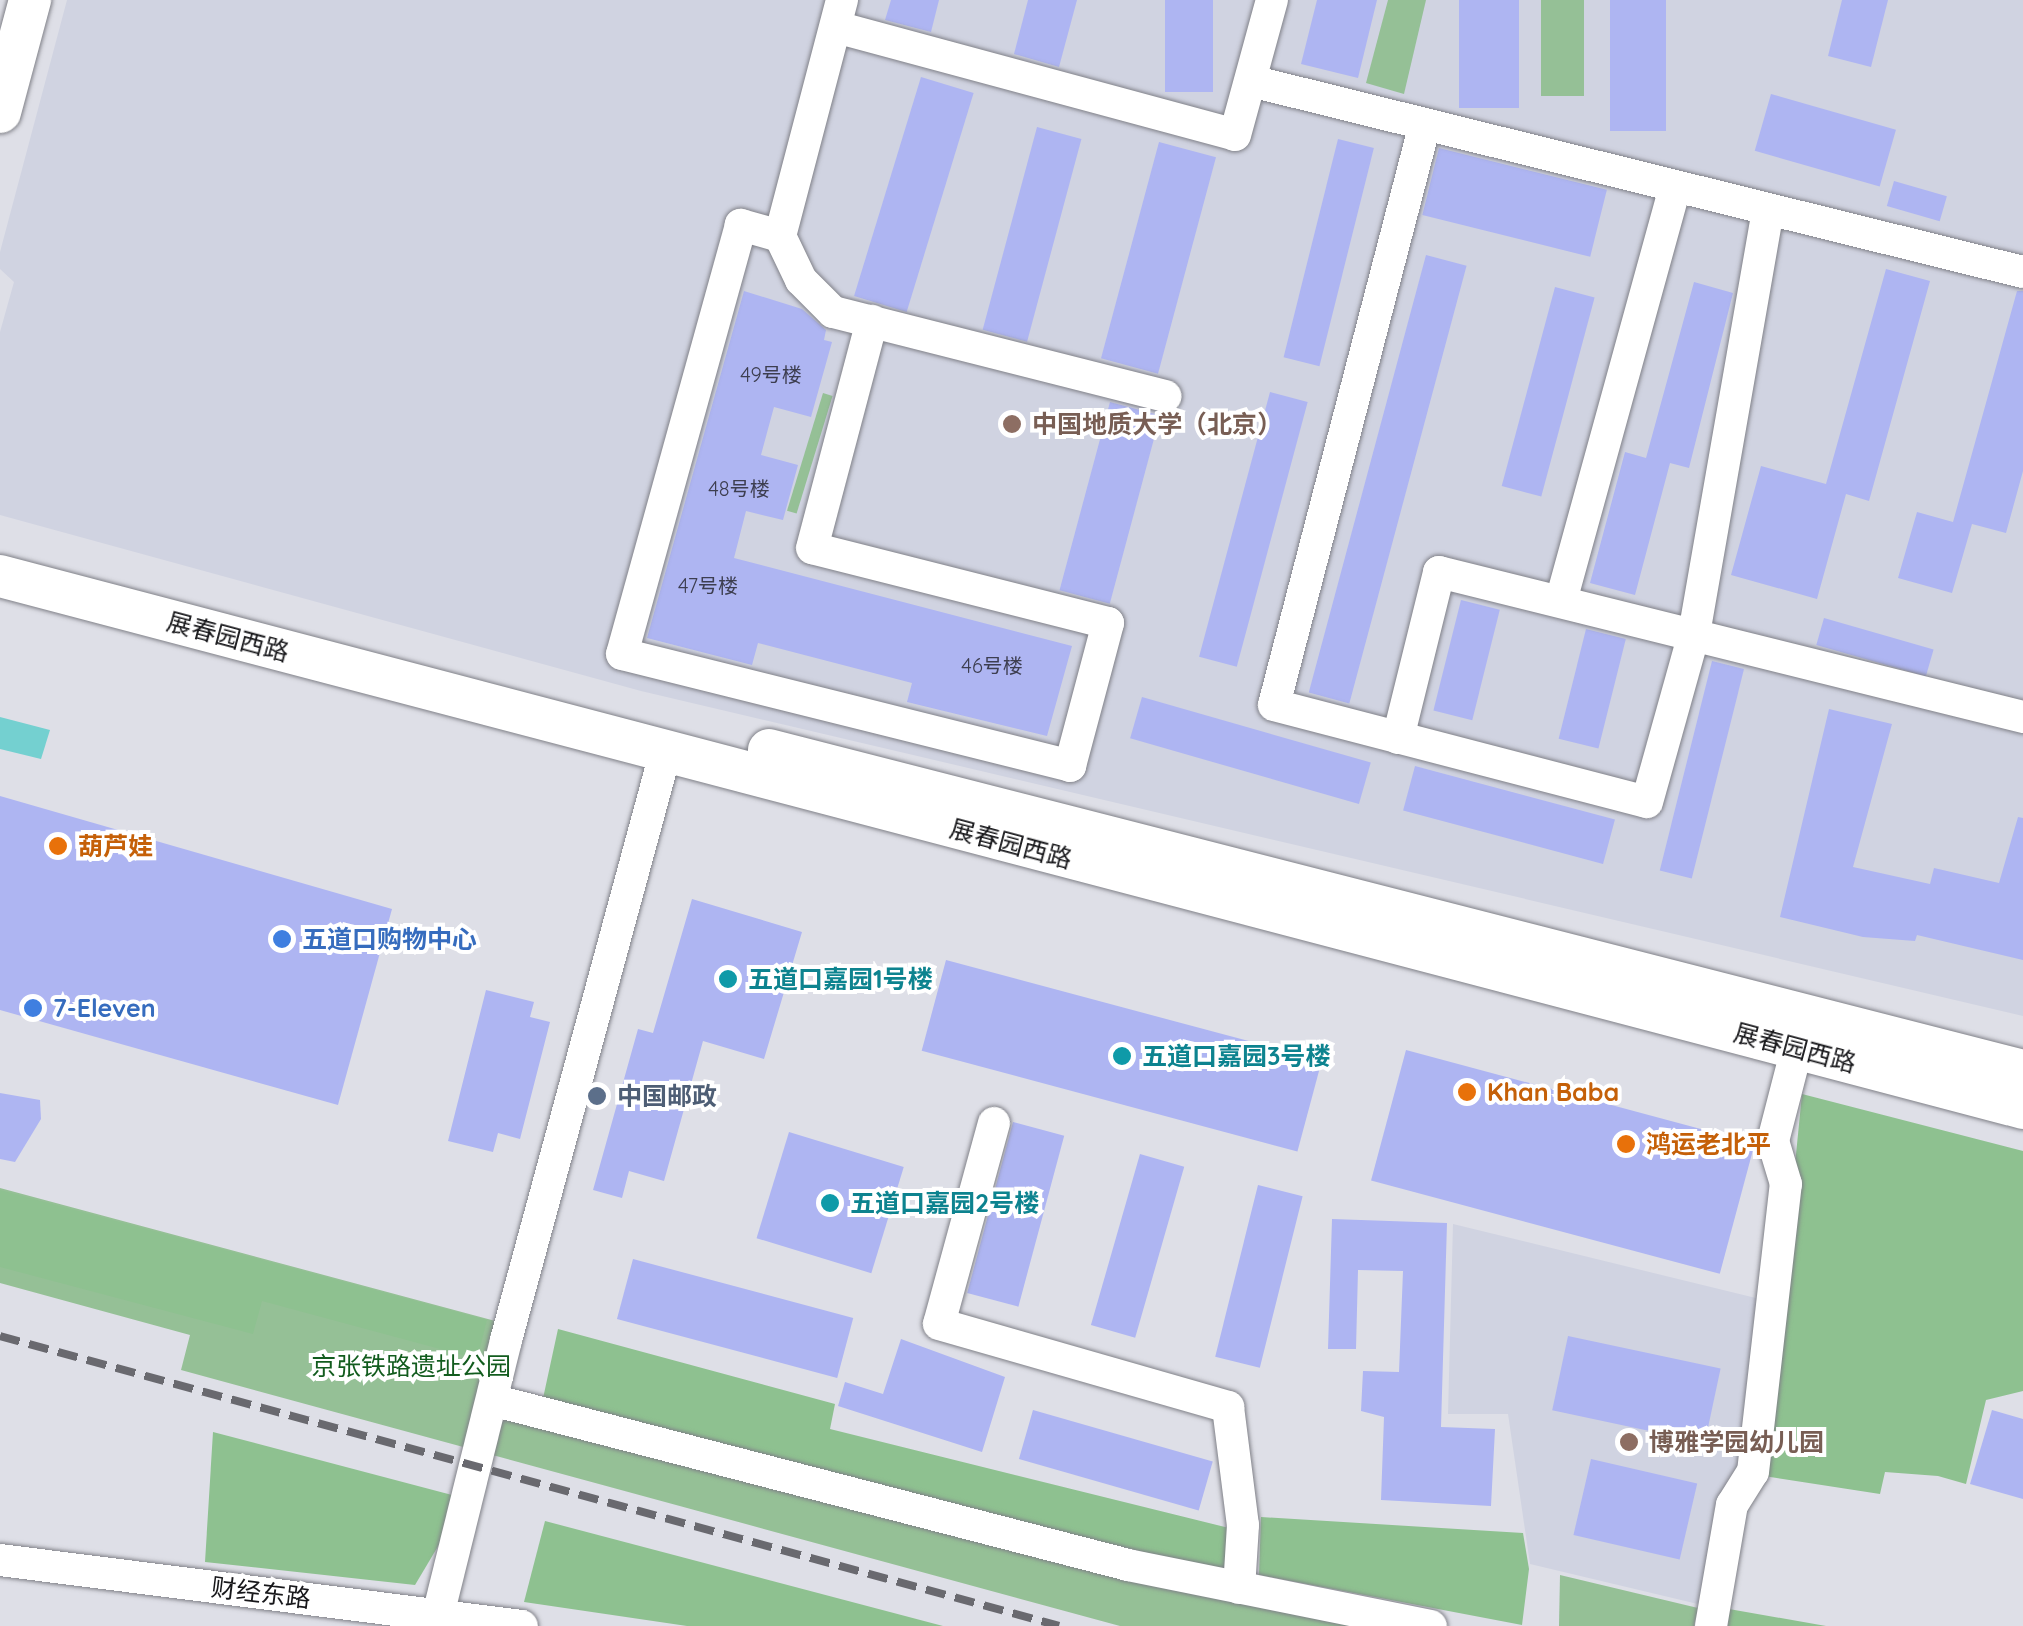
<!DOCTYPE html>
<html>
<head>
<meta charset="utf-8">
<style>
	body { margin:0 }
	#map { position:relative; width:2023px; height:1626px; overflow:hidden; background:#dedfe7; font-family:Quicksand,"Noto Sans SC",sans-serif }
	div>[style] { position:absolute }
	.built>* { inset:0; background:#d0d3e1 }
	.green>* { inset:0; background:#95c096; transform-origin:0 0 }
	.forest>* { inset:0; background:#8ec190 }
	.water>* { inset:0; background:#74d0d0 }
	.building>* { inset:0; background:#aeb5f2; transform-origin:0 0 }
	.roads { filter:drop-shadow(0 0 2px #808188) drop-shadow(0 0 2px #808188) }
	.minor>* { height:32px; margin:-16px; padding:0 16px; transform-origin:16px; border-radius:16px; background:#fff }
	.major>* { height:42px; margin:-21px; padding:0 21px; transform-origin:21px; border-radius:21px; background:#fff }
	.rail>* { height:8px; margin-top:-4px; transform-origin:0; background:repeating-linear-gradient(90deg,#69696f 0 20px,transparent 0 30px) }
	.dots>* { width:28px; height:28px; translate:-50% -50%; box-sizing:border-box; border:5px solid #fff; border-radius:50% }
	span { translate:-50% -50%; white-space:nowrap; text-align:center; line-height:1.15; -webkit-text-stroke:8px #fff; paint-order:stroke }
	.number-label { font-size:20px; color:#3d3e50 }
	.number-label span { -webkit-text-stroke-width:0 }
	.education-label { font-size:25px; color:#785e54; font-weight:700 }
	.left { translate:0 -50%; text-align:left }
	.street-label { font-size:25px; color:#17171a }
	.food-label { font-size:25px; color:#c56008; font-weight:700 }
	.shop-label { font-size:25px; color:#366cbe; font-weight:700 }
	.culture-label { font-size:25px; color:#0d838f; font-weight:700 }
	.service-label { font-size:25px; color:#4e5e75; font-weight:700 }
	.park-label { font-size:25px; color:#125c1e }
</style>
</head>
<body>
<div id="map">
	<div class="built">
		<i style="clip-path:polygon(67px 0,2023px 0,2023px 1016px,641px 691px,0 515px,0 332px,14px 282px,0 269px,0 252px)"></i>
		<i style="clip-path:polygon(1453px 1224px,1764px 1300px,1741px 1470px,1702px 1605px,1530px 1564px,1508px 1414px,1448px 1414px)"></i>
	</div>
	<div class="green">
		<i style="clip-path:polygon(1388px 0,1426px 0,1404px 94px,1366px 83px)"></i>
		<i style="left:1541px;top:0;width:43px;height:96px"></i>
		<i style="left:823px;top:393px;width:10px;height:123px;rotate:17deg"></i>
		<i style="clip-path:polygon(0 1188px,499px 1322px,478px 1403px,1363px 1626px,1120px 1626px,181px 1370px,190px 1335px,0 1283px)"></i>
		<i style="clip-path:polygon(1560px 1575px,1698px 1608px,1694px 1626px,1559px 1626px)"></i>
	</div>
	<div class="forest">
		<i style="clip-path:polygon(1802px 1094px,2023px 1151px,2023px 1391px,1986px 1400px,1966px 1484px,1938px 1476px,1885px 1472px,1880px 1494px,1764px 1476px)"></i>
		<i style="clip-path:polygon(0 1190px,487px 1320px,477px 1359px,262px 1301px,253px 1334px,0 1267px)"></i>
		<i style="clip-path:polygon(558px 1329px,835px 1404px,830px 1429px,1229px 1528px,1224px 1572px,542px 1403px)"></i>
		<i style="clip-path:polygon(213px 1432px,452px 1495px,443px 1538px,415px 1585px,205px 1562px)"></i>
		<i style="clip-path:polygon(1261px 1517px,1523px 1533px,1529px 1569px,1522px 1625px,1259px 1575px)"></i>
		<i style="clip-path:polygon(545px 1521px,943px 1626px,687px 1626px,524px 1602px)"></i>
		<i style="clip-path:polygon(1729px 1609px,1826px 1626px,1728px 1626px)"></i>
	</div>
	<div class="water">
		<i style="clip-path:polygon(0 717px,50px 730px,41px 759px,0 749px)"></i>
	</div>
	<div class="building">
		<i style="clip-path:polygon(891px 0,939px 0,931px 32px,885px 20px)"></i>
		<i style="clip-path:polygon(1028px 0,1077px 0,1059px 67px,1014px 54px)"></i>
		<i style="left:1165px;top:0;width:48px;height:92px"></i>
		<i style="clip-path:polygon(1317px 0,1377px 0,1358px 78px,1301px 64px)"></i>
		<i style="left:1459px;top:0;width:60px;height:108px"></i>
		<i style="left:1610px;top:0;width:56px;height:131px"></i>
		<i style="clip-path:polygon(1842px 0,1888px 0,1871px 67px,1828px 56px)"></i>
		<i style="left:921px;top:77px;width:55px;height:229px;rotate:17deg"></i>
		<i style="left:1771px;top:94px;width:130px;height:59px;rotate:16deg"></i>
		<i style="left:1037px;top:127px;width:46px;height:210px;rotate:15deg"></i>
		<i style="left:1338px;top:139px;width:37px;height:225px;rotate:14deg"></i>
		<i style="left:1159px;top:142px;width:59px;height:224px;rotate:15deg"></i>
		<i style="left:1439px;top:148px;width:173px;height:69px;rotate:14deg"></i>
		<i style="left:1894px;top:181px;width:55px;height:26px;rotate:16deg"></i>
		<i style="left:1426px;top:255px;width:42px;height:453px;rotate:15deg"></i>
		<i style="clip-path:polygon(1886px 269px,1930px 281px,1869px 501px,1846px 494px,1817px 599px,1731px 575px,1761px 466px,1826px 484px)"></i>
		<i style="clip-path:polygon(1694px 282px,1733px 293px,1689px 468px,1670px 463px,1635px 595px,1590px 583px,1625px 452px,1646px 458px)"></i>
		<i style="left:1555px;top:287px;width:41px;height:206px;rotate:15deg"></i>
		<i style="clip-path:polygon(744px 291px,802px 309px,826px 330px,824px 340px,832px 342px,811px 417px,774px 407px,768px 429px,761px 455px,798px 465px,783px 520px,746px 511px,734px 558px,1072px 646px,1047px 736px,907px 702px,912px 683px,758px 643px,752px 665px,647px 638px)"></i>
		<i style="clip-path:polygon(2017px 291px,2023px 291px,2023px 471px,2006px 533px,1972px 524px,1952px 593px,1898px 578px,1917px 512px,1953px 522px)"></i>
		<i style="left:1270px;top:392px;width:39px;height:274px;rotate:15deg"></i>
		<i style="left:1110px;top:402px;width:52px;height:195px;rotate:15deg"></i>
		<i style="left:1461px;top:600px;width:40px;height:114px;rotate:14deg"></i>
		<i style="left:1824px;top:618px;width:114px;height:28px;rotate:16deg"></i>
		<i style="left:1586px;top:629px;width:41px;height:113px;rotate:14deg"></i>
		<i style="left:1712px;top:661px;width:33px;height:216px;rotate:14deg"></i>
		<i style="left:1142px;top:697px;width:238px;height:43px;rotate:16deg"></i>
		<i style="clip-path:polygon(1829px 709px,1892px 724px,1853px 867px,1930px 884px,1934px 868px,1999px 883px,2018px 817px,2023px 818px,2023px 960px,1917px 935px,1915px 941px,1863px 937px,1780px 917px)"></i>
		<i style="left:1415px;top:766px;width:207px;height:46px;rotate:15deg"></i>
		<i style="clip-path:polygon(0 796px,392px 909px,338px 1105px,0 1010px)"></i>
		<i style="clip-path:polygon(692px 899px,802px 932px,764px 1059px,703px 1041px,664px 1181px,629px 1171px,622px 1198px,593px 1190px,638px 1029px,653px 1033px)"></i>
		<i style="left:946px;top:960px;width:389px;height:94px;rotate:15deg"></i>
		<i style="clip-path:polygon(486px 990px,534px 1002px,530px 1017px,550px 1022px,520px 1139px,498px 1133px,493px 1152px,448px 1141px)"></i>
		<i style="left:1406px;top:1050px;width:361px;height:135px;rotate:15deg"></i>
		<i style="clip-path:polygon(0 1093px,40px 1100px,41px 1119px,15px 1162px,0 1159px)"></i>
		<i style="left:1013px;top:1122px;width:53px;height:177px;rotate:15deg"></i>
		<i style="left:789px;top:1132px;width:120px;height:111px;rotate:17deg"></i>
		<i style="left:1140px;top:1154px;width:46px;height:178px;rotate:16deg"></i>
		<i style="left:1258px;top:1185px;width:46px;height:177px;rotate:14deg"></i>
		<i style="clip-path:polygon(1332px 1219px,1447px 1223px,1441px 1427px,1495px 1429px,1491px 1506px,1381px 1500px,1384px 1417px,1361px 1411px,1363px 1371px,1399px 1372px,1403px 1271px,1358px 1270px,1356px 1349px,1328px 1349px)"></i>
		<i style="left:633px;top:1259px;width:228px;height:62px;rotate:15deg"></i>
		<i style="left:1568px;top:1336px;width:156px;height:76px;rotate:12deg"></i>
		<i style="clip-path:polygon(901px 1339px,1005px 1377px,982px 1452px,838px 1406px,845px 1382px,883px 1394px)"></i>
		<i style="left:1033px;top:1410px;width:187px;height:51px;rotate:16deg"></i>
		<i style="clip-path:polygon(1992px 1410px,2023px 1419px,2023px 1499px,1970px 1484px)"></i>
		<i style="left:1591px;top:1459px;width:109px;height:78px;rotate:13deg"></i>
	</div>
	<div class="roads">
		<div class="minor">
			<i style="left:842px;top:0;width:244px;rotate:104.7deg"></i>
			<i style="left:780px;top:236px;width:49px;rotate:64.5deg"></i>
			<i style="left:801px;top:280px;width:45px;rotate:45deg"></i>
			<i style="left:833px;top:312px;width:343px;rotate:14.2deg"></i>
			<i style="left:836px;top:27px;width:413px;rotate:15.1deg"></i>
			<i style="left:1235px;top:135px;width:140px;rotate:-74.7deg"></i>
			<i style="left:1251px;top:81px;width:795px;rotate:13.9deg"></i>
			<i style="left:1425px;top:124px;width:600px;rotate:104.57deg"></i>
			<i style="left:1274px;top:705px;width:385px;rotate:14.6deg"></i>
			<i style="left:1647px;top:802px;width:174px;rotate:-74.4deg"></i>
			<i style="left:1694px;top:634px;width:431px;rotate:-80.1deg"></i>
			<i style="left:780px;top:236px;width:41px;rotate:-164.2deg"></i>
			<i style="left:741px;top:225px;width:445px;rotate:105.5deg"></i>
			<i style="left:622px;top:654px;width:462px;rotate:14deg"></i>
			<i style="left:1070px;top:766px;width:148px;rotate:-75.1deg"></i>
			<i style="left:1108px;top:623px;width:305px;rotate:-165.8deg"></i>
			<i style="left:812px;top:548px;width:235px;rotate:-75.2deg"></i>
			<i style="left:1561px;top:601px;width:429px;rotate:-74.6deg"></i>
			<i style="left:1398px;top:738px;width:171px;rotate:-76.1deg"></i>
			<i style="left:1439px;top:572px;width:602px;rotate:13.94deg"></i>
			<i style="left:994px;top:1123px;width:208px;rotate:105.3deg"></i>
			<i style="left:939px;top:1324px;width:301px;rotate:16deg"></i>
			<i style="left:1228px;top:1407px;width:119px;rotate:82.8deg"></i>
			<i style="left:1243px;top:1525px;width:63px;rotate:93.6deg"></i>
			<i style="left:492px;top:1400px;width:657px;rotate:14.54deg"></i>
			<i style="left:1128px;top:1565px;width:309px;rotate:11.4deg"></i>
			<i style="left:0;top:1560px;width:526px;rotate:7.21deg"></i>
			<i style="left:438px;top:1615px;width:283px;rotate:-76.1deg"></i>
			<i style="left:506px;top:1340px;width:607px;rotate:-74.82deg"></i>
			<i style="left:1711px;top:1626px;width:123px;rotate:-80.2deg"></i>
			<i style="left:1732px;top:1505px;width:39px;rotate:-58deg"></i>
			<i style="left:1753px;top:1472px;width:290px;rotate:-83.5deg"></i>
			<i style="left:1786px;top:1184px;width:45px;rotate:-106.8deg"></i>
			<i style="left:1773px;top:1141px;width:96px;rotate:-75.5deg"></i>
		</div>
		<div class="major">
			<i style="left:0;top:112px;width:116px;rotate:-75deg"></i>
			<i style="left:0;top:576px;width:2092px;rotate:14.73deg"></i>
			<i style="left:769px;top:750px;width:1294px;rotate:14.36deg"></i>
		</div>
	</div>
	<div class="rail">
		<i style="left:0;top:1336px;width:1098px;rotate:15.31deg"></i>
	</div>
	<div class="dots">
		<i style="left:1012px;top:424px;background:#8d6e63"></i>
		<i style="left:58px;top:846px;background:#e8710a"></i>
		<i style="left:282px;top:939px;background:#3f7fe0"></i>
		<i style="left:728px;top:979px;background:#0f9aa8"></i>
		<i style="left:33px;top:1008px;background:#3f7fe0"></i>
		<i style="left:1122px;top:1056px;background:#0f9aa8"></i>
		<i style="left:1467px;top:1092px;background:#e8710a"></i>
		<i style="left:597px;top:1096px;background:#5c6f8a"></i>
		<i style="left:1626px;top:1144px;background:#e8710a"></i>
		<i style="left:830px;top:1203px;background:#0f9aa8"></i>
		<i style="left:1629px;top:1442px;background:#8d6e63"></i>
	</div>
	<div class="number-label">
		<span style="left:771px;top:374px">49号楼</span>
		<span style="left:739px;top:488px">48号楼</span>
		<span style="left:708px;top:585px">47号楼</span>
		<span style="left:992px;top:665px">46号楼</span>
	</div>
	<div class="education-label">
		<span class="left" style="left:1032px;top:424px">中国地质大学（北京）</span>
		<span class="left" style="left:1649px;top:1442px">博雅学园幼儿园</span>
	</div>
	<div class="street-label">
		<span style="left:228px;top:637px;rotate:15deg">展春园西路</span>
		<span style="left:1011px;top:844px;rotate:15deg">展春园西路</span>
		<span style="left:1795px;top:1048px;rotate:15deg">展春园西路</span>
		<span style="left:261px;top:1593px;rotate:7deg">财经东路</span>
	</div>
	<div class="food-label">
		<span class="left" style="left:78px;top:846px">葫芦娃</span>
		<span class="left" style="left:1487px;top:1092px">Khan Baba</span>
		<span class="left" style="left:1646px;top:1144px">鸿运老北平</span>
	</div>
	<div class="shop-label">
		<span class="left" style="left:302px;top:939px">五道口购物中心</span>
		<span class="left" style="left:53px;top:1008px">7-Eleven</span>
	</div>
	<div class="culture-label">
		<span class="left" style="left:748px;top:979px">五道口嘉园1号楼</span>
		<span class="left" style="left:1142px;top:1056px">五道口嘉园3号楼</span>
		<span class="left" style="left:850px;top:1203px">五道口嘉园2号楼</span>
	</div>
	<div class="service-label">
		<span class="left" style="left:617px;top:1096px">中国邮政</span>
	</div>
	<div class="park-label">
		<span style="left:411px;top:1366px">京张铁路遗址公园</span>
	</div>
</div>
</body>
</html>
